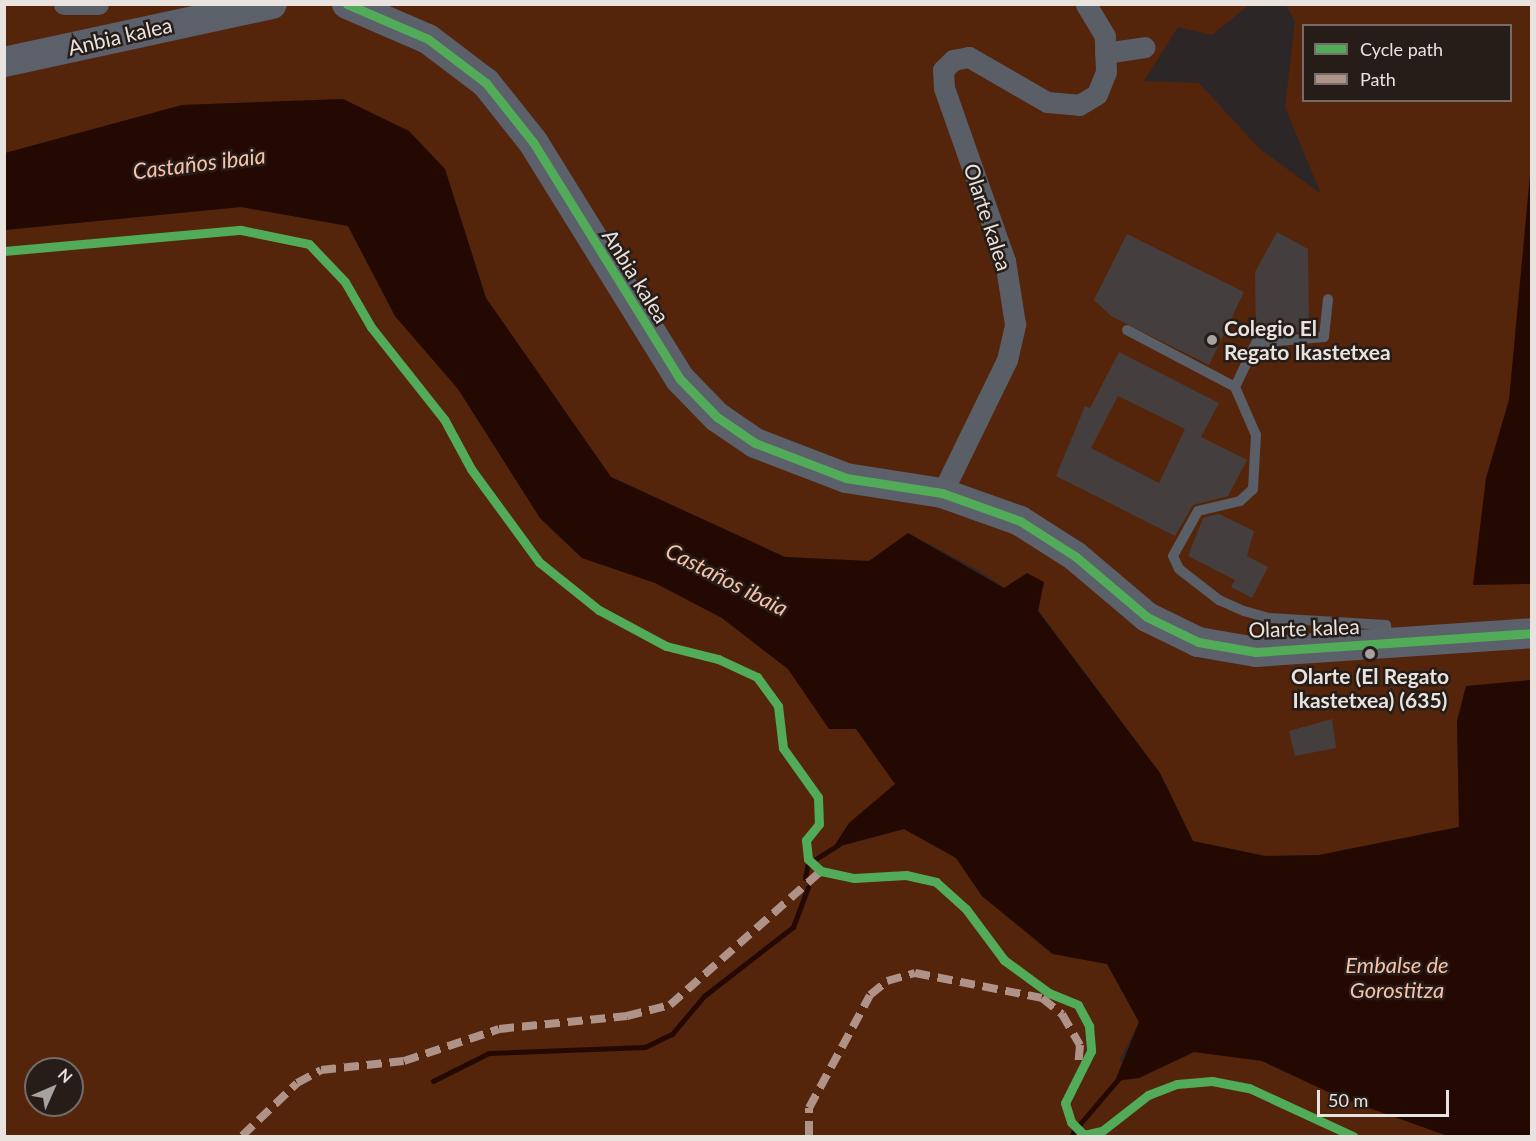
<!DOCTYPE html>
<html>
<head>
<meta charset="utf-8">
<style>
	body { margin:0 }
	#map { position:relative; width:1536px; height:1141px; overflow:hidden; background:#2c2726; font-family:Lato,sans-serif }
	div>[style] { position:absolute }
	.green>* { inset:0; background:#54240b }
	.water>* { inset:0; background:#240903 }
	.stream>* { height:5px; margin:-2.5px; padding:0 2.5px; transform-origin:2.5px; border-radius:2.5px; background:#240903 }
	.building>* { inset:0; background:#443f3e }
	.lane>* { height:10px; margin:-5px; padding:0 5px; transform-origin:5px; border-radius:5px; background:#595e67 }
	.street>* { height:21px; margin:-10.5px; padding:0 10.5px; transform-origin:10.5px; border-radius:10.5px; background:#595e67 }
	.secondary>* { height:30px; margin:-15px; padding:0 15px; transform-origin:15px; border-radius:15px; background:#5b606a }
	.quiet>* { height:8px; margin-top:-4px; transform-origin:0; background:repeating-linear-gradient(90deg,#af9288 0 15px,transparent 0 23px) }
	.cycleway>* { height:9px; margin:-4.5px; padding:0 4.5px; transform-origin:4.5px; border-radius:4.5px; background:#51ab58 }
	.dots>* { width:16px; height:16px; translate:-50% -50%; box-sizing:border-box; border:3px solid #261d19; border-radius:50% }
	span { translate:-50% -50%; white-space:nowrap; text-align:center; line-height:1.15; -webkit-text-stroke:5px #261d19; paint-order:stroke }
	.street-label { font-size:21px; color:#e9e3e0 }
	.poi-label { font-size:21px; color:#e9e3e0; font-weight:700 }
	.left { translate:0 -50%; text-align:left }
	.water-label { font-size:22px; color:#fac1a9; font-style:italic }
	.frame { position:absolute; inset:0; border:6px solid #e9e3e0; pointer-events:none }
	.legend { position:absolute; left:1302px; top:24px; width:210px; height:78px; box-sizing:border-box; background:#261d19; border:2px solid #746c69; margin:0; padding:8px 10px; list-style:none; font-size:18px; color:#e9e3e0 }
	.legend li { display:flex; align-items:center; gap:12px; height:30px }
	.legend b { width:30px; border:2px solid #746c69 }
	.north { position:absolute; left:24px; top:1057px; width:60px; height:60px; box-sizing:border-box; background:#261d19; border:2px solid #746c69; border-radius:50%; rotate:45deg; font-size:16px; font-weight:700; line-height:24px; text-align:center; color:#e9e3e0 }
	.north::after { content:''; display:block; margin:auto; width:21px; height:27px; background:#a7a19f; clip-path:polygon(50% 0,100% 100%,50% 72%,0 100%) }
	.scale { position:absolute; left:1317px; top:1090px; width:132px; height:27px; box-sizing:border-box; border:3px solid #e9e3e0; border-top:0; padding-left:8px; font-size:18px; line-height:21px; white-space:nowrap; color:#e9e3e0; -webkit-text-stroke:4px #261d19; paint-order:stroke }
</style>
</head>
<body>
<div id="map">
	<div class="green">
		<i style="clip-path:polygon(evenodd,4px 5px,1249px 5px,1212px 35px,1178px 27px,1144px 81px,1199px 83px,1259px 148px,1321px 194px,1285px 107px,1295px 22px,1286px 5px,1531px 5px,1531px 680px,1466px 686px,1457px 721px,1459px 827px,1319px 855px,1265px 856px,1193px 841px,1160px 773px,1038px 610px,976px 569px,908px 533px,869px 561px,785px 557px,611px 477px,486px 298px,445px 169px,343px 99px,182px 105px,5px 153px,4px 5px,1304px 26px,1510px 26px,1510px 100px,1304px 100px,1304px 26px)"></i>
		<i style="clip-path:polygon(evenodd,241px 207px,348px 226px,395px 316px,458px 389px,540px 518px,582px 558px,655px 583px,722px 618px,788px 669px,829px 728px,856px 729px,896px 784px,849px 823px,833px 848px,904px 829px,956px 858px,982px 896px,1052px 954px,1107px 964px,1139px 1022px,1120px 1060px,1139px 1078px,1194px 1052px,1262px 1061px,1341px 1098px,1448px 1136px,5px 1136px,4px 230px,241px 207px,36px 1069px,72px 1069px,72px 1105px,36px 1105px,36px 1069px)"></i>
	</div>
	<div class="water">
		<i style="clip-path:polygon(343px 99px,409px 131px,445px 169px,486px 298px,611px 477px,785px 557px,869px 561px,908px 533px,1004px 588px,1027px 573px,1044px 582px,1038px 611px,1160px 773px,1193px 841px,1265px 856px,1319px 855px,1459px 827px,1457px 721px,1466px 686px,1531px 680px,1531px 1136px,1448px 1136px,1341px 1098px,1262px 1061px,1194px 1052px,1139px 1078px,1115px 1081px,1139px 1022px,1107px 964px,1053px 954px,982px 896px,956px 858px,904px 829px,833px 848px,849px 823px,895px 784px,856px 729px,829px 729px,788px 669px,722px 618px,655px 583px,582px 558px,540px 518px,458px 389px,395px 316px,348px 226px,241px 207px,5px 230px,5px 153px,182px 105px)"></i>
		<i style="clip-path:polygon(1531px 164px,1531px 584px,1473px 585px,1486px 478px,1509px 400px)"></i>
	</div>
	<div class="stream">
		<i style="left:814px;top:860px;width:28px;rotate:-32deg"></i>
		<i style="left:805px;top:878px;width:15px;rotate:-79deg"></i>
		<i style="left:433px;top:1081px;width:63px;rotate:-26.6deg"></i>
		<i style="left:489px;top:1053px;width:156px;rotate:-2.2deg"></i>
		<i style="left:645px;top:1047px;width:30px;rotate:-26deg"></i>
		<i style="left:672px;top:1034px;width:50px;rotate:-49.9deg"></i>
		<i style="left:704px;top:996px;width:113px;rotate:-37.8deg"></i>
		<i style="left:793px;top:927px;width:43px;rotate:-69.4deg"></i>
		<i style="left:1079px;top:1125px;width:62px;rotate:-49.6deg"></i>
		<i style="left:1072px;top:1136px;width:6px;rotate:-72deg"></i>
	</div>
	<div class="building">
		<i style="clip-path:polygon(1277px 232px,1308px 249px,1309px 331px,1256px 335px,1255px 272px)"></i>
		<i style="clip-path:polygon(1127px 234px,1244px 292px,1209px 365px,1111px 316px,1094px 300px)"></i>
		<i style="clip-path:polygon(evenodd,1119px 352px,1219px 403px,1201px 437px,1247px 460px,1228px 496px,1193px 505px,1175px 536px,1056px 476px,1085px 406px,1090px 408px,1119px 352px,1118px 396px,1185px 429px,1159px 483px,1091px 448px,1118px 396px)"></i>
		<i style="clip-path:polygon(1219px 514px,1254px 531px,1247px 556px,1268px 567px,1252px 598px,1231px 587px,1235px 580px,1188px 556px,1203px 518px)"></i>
		<i style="clip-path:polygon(1332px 719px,1336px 748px,1295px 756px,1289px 731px)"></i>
	</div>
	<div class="lane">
		<i style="left:1127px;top:330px;width:122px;rotate:27.8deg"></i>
		<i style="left:1235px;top:387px;width:52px;rotate:66.4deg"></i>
		<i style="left:1256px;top:435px;width:54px;rotate:93.2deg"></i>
		<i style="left:1253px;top:489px;width:18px;rotate:137deg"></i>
		<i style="left:1240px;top:501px;width:43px;rotate:166.6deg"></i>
		<i style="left:1198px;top:511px;width:51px;rotate:119.1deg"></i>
		<i style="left:1173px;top:556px;width:14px;rotate:65deg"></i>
		<i style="left:1179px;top:569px;width:51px;rotate:37.8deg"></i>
		<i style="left:1219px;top:600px;width:27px;rotate:24deg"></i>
		<i style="left:1244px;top:611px;width:26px;rotate:16deg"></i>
		<i style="left:1269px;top:618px;width:117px;rotate:3.4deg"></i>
		<i style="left:1386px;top:625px;width:17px;rotate:83deg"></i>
		<i style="left:1235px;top:387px;width:49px;rotate:-64.5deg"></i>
		<i style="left:1256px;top:343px;width:68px;rotate:-5deg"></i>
		<i style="left:1324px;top:337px;width:38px;rotate:-84deg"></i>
	</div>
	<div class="street">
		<i style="left:64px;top:4px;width:34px"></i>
		<i style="left:1105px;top:53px;width:40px;rotate:-8.5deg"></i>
		<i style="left:942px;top:493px;width:148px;rotate:-64deg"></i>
		<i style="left:1007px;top:360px;width:37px;rotate:-77deg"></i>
		<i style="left:1015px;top:324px;width:64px;rotate:-99deg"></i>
		<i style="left:1005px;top:261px;width:183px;rotate:-109.4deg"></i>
		<i style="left:944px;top:88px;width:18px;rotate:-93deg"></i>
		<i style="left:943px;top:70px;width:14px;rotate:-45deg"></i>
		<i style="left:953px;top:60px;width:16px;rotate:-11deg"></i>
		<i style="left:969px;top:57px;width:90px;rotate:30deg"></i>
		<i style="left:1047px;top:102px;width:32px;rotate:5deg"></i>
		<i style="left:1079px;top:105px;width:21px;rotate:-31deg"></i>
		<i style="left:1097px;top:94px;width:24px;rotate:-68deg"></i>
		<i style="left:1106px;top:72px;width:36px;rotate:-92deg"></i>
		<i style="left:1105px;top:36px;width:37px;rotate:-121deg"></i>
	</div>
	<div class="secondary">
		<i style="left:347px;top:4px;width:88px;rotate:23.4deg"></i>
		<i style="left:428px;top:39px;width:73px;rotate:37.2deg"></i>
		<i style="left:486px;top:83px;width:75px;rotate:51.5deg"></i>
		<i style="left:533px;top:142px;width:279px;rotate:58.2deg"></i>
		<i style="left:680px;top:379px;width:53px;rotate:45.8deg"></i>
		<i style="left:717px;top:417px;width:46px;rotate:34.4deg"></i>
		<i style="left:755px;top:443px;width:97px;rotate:21deg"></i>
		<i style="left:846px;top:478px;width:97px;rotate:8.9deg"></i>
		<i style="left:942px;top:493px;width:83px;rotate:19.7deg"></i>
		<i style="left:1020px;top:521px;width:65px;rotate:32.5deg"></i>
		<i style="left:1075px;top:556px;width:94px;rotate:40.3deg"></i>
		<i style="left:1147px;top:617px;width:57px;rotate:26.1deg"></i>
		<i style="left:1198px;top:642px;width:59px;rotate:9.8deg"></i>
		<i style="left:1256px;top:652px;width:277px;rotate:-3.9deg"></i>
		<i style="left:4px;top:62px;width:274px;rotate:-12.2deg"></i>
	</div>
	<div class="quiet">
		<i style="left:242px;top:1136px;width:76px;rotate:-43.9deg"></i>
		<i style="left:297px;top:1083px;width:27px;rotate:-28deg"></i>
		<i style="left:321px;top:1070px;width:83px;rotate:-6.2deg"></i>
		<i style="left:404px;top:1061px;width:100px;rotate:-18.6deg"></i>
		<i style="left:499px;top:1029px;width:129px;rotate:-5.8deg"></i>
		<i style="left:627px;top:1016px;width:44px;rotate:-14.3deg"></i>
		<i style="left:670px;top:1005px;width:202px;rotate:-41.6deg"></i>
		<i style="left:809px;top:1136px;width:28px;rotate:-90deg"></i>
		<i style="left:809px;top:1108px;width:128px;rotate:-61.6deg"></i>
		<i style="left:870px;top:995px;width:22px;rotate:-39deg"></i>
		<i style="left:887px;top:981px;width:29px;rotate:-16deg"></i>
		<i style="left:915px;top:973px;width:129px;rotate:11.1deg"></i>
		<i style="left:1042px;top:998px;width:26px;rotate:39deg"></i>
		<i style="left:1062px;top:1014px;width:36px;rotate:60deg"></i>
		<i style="left:1080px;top:1045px;width:23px;rotate:95deg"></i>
	</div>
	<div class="cycleway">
		<i style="left:347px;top:4px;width:88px;rotate:23.4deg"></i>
		<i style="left:428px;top:39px;width:73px;rotate:37.2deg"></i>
		<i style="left:486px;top:83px;width:75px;rotate:51.5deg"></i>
		<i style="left:533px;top:142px;width:279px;rotate:58.2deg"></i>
		<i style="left:680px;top:379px;width:53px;rotate:45.8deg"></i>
		<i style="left:717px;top:417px;width:46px;rotate:34.4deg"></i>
		<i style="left:755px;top:443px;width:97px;rotate:21deg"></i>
		<i style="left:846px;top:478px;width:97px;rotate:8.9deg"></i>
		<i style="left:942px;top:493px;width:83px;rotate:19.7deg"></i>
		<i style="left:1020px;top:521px;width:65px;rotate:32.5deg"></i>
		<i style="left:1075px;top:556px;width:94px;rotate:40.3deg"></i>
		<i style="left:1147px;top:617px;width:57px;rotate:26.1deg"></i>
		<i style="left:1198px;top:642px;width:59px;rotate:9.8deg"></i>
		<i style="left:1256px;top:652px;width:277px;rotate:-3.9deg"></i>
		<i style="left:4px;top:251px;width:238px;rotate:-5.1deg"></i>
		<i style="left:241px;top:230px;width:69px;rotate:11.6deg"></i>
		<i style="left:309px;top:244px;width:52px;rotate:46.5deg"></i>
		<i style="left:345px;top:282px;width:52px;rotate:60deg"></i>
		<i style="left:371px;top:327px;width:117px;rotate:51.6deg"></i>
		<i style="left:444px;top:419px;width:57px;rotate:61.6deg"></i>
		<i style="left:471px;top:469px;width:115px;rotate:53.8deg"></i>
		<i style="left:539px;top:562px;width:77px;rotate:38.7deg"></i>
		<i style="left:599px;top:610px;width:76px;rotate:28.2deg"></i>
		<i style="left:666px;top:646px;width:54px;rotate:14deg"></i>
		<i style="left:718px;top:659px;width:43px;rotate:24.8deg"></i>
		<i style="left:757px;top:677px;width:36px;rotate:54deg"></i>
		<i style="left:778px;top:706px;width:42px;rotate:83.2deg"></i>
		<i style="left:783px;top:748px;width:60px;rotate:54.5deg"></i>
		<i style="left:818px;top:797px;width:27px;rotate:88deg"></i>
		<i style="left:819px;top:824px;width:21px;rotate:129deg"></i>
		<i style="left:806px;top:840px;width:19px;rotate:84deg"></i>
		<i style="left:808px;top:859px;width:18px;rotate:43deg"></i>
		<i style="left:821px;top:871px;width:34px;rotate:12deg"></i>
		<i style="left:854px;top:878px;width:52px;rotate:-3.3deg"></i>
		<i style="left:906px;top:875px;width:31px;rotate:13deg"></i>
		<i style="left:936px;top:882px;width:40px;rotate:42deg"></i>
		<i style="left:966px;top:909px;width:64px;rotate:53.3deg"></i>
		<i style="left:1004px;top:960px;width:56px;rotate:36.3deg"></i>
		<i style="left:1049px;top:993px;width:31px;rotate:22deg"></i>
		<i style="left:1078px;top:1005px;width:24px;rotate:62deg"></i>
		<i style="left:1089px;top:1026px;width:25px;rotate:85deg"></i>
		<i style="left:1091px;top:1051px;width:58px;rotate:116.6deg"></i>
		<i style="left:1065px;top:1103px;width:20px;rotate:72deg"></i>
		<i style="left:1071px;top:1122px;width:18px;rotate:45deg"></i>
		<i style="left:1084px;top:1135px;width:18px;rotate:-13deg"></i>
		<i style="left:1102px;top:1131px;width:58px;rotate:-38deg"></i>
		<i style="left:1148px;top:1095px;width:31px;rotate:-21deg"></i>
		<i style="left:1177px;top:1084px;width:35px;rotate:-5deg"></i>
		<i style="left:1212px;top:1081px;width:38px;rotate:11deg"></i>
		<i style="left:1249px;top:1088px;width:115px;rotate:24.8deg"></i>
	</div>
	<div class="dots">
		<i style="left:1212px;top:340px;background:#a7a19f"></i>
		<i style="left:1370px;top:654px;background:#a7a19f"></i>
	</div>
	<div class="street-label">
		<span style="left:120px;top:36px;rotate:-13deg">Anbia kalea</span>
		<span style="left:988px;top:217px;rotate:72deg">Olarte kalea</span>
		<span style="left:636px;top:276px;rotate:58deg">Anbia kalea</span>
		<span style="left:1304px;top:628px;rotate:-2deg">Olarte kalea</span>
	</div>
	<div class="poi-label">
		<span class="left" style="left:1224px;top:340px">Colegio El<br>Regato Ikastetxea</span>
		<span style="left:1370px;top:688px">Olarte (El Regato<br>Ikastetxea) (635)</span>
	</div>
	<div class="water-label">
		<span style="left:199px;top:163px;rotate:-7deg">Castaños ibaia</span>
		<span style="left:727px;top:579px;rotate:27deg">Castaños ibaia</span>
		<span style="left:1397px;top:977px">Embalse de<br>Gorostitza</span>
	</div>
	<div class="frame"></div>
	<ul class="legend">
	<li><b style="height:8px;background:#51ab58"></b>Cycle path</li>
	<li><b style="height:8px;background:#af9288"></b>Path</li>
	</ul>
	<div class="north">N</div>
	<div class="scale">50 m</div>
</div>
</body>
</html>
